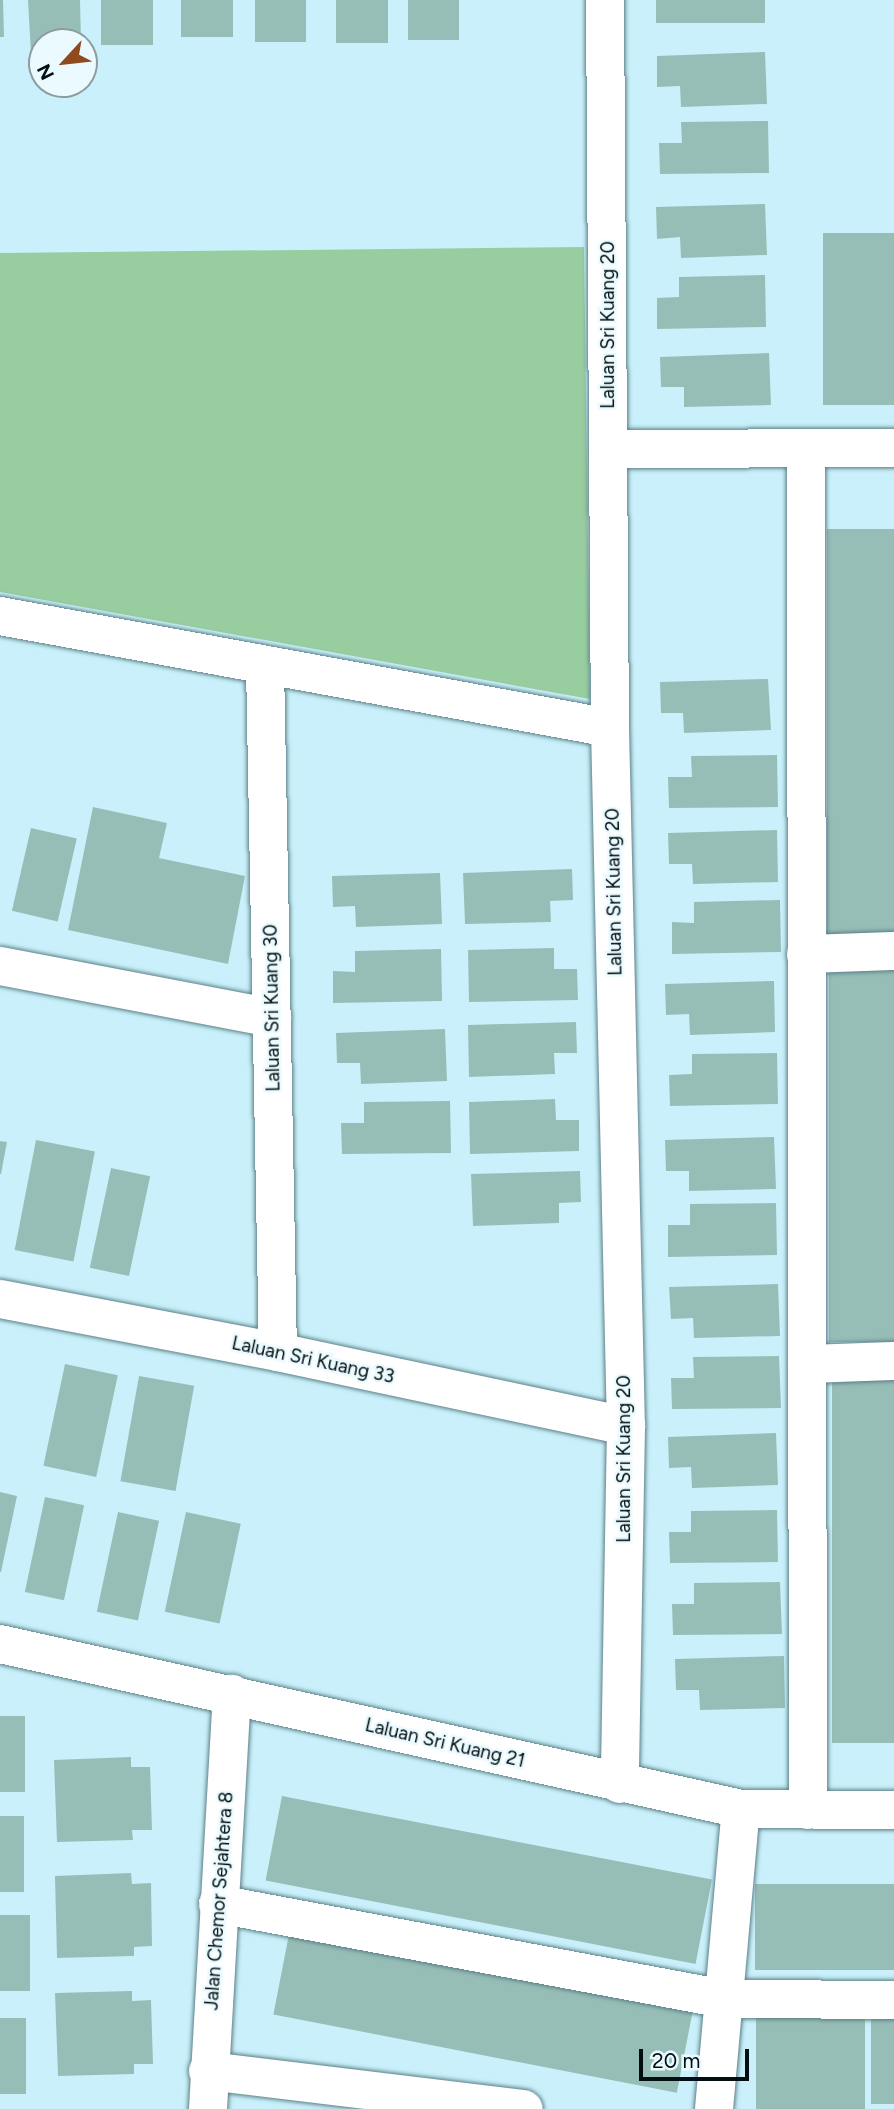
<!DOCTYPE html>
<html>
<head>
<meta charset="utf-8">
<style>
	body { margin:0 }
	#map { position:relative; width:894px; height:2109px; overflow:hidden; background:#caf1fb; font-family:Figtree,sans-serif }
	div>[style] { position:absolute }
	.green>* { inset:0; background:#98cda0 }
	.building>* { inset:0; background:#97beb6; transform-origin:0 0 }
	.roads { filter:drop-shadow(0 0 2px #5c8089) drop-shadow(0 0 2px #5c8089) }
	.minor>* { height:38px; margin:-19px; padding:0 19px; transform-origin:19px; border-radius:19px; background:#fff }
	span { translate:-50% -50%; white-space:nowrap; text-align:center; line-height:1.15; -webkit-text-stroke:5px #eafafe; paint-order:stroke }
	.street-label { font-size:19px; color:#020e11 }
	.north { position:absolute; left:28px; top:28px; width:70px; height:70px; box-sizing:border-box; background:#eafafe; border:2px solid #8d9c9f; border-radius:50%; rotate:243deg; font-size:19px; font-weight:700; line-height:28px; text-align:center; color:#020e11 }
	.north::after { content:''; display:block; margin:auto; width:24px; height:32px; background:#8f4b1e; clip-path:polygon(50% 0,100% 100%,50% 72%,0 100%) }
	.scale { position:absolute; left:639px; top:2049px; width:110px; height:32px; box-sizing:border-box; border:4px solid #020e11; border-top:0; padding-left:9px; font-size:21px; line-height:24px; white-space:nowrap; color:#020e11; -webkit-text-stroke:5px #eafafe; paint-order:stroke }
</style>
</head>
<body>
<div id="map">
	<div class="green">
		<i style="clip-path:polygon(584px 247px,590px 699px,0 592px,0 253px)"></i>
	</div>
	<div class="building">
		<i style="clip-path:polygon(0 0,3px 0,4px 37px,0 37px)"></i>
		<i style="clip-path:polygon(28px 0,80px 0,81px 42px,42px 42px,42px 53px,31px 54px)"></i>
		<i style="left:101px;top:0;width:52px;height:45px"></i>
		<i style="left:181px;top:0;width:52px;height:37px"></i>
		<i style="left:255px;top:0;width:51px;height:42px"></i>
		<i style="left:336px;top:0;width:52px;height:43px"></i>
		<i style="left:408px;top:0;width:51px;height:40px"></i>
		<i style="left:656px;top:0;width:109px;height:23px"></i>
		<i style="clip-path:polygon(765px 52px,767px 104px,681px 107px,680px 86px,657px 87px,657px 56px)"></i>
		<i style="clip-path:polygon(768px 121px,769px 173px,660px 174px,659px 143px,682px 143px,681px 122px)"></i>
		<i style="clip-path:polygon(765px 204px,767px 255px,681px 258px,680px 237px,657px 239px,656px 207px)"></i>
		<i style="left:823px;top:233px;width:71px;height:172px"></i>
		<i style="clip-path:polygon(765px 275px,766px 327px,657px 329px,657px 298px,679px 297px,679px 277px)"></i>
		<i style="clip-path:polygon(769px 353px,771px 405px,684px 407px,684px 387px,661px 387px,660px 357px)"></i>
		<i style="left:827px;top:529px;width:67px;height:409px"></i>
		<i style="clip-path:polygon(768px 679px,771px 730px,684px 733px,683px 713px,661px 713px,660px 682px)"></i>
		<i style="clip-path:polygon(777px 755px,778px 807px,669px 808px,668px 777px,692px 777px,691px 756px)"></i>
		<i style="clip-path:polygon(93px 807px,167px 823px,159px 858px,245px 876px,228px 964px,68px 930px)"></i>
		<i style="left:31px;top:828px;width:47px;height:85px;rotate:13deg"></i>
		<i style="clip-path:polygon(777px 830px,778px 882px,693px 884px,692px 864px,669px 864px,668px 833px)"></i>
		<i style="clip-path:polygon(572px 869px,573px 900px,550px 901px,551px 922px,465px 924px,463px 873px)"></i>
		<i style="clip-path:polygon(440px 873px,442px 924px,356px 927px,355px 906px,333px 907px,332px 876px)"></i>
		<i style="clip-path:polygon(780px 900px,781px 952px,672px 954px,672px 922px,694px 923px,694px 902px)"></i>
		<i style="clip-path:polygon(554px 948px,554px 969px,577px 969px,578px 1000px,469px 1002px,468px 950px)"></i>
		<i style="clip-path:polygon(441px 949px,442px 1001px,333px 1003px,333px 971px,355px 972px,355px 951px)"></i>
		<i style="left:894px;top:960px;width:382px;height:65px;rotate:90deg"></i>
		<i style="clip-path:polygon(774px 981px,775px 1032px,690px 1035px,689px 1014px,666px 1015px,665px 984px)"></i>
		<i style="clip-path:polygon(576px 1022px,577px 1053px,554px 1053px,555px 1074px,469px 1077px,468px 1025px)"></i>
		<i style="clip-path:polygon(445px 1029px,447px 1081px,361px 1084px,360px 1063px,337px 1063px,336px 1033px)"></i>
		<i style="clip-path:polygon(777px 1053px,778px 1104px,670px 1106px,669px 1075px,692px 1074px,692px 1054px)"></i>
		<i style="clip-path:polygon(555px 1099px,556px 1120px,579px 1120px,579px 1151px,470px 1154px,469px 1102px)"></i>
		<i style="clip-path:polygon(450px 1101px,451px 1153px,342px 1154px,341px 1123px,364px 1123px,364px 1102px)"></i>
		<i style="clip-path:polygon(774px 1137px,776px 1189px,689px 1191px,689px 1171px,666px 1171px,665px 1140px)"></i>
		<i style="left:36px;top:1140px;width:60px;height:112px;rotate:11deg"></i>
		<i style="clip-path:polygon(0 1141px,7px 1142px,1px 1174px,0 1174px)"></i>
		<i style="left:111px;top:1168px;width:40px;height:102px;rotate:12deg"></i>
		<i style="clip-path:polygon(580px 1171px,581px 1202px,559px 1203px,559px 1223px,473px 1226px,471px 1174px)"></i>
		<i style="clip-path:polygon(776px 1203px,777px 1255px,668px 1257px,668px 1225px,690px 1225px,690px 1204px)"></i>
		<i style="clip-path:polygon(778px 1284px,780px 1336px,694px 1338px,693px 1318px,671px 1319px,669px 1287px)"></i>
		<i style="clip-path:polygon(779px 1356px,781px 1408px,672px 1409px,671px 1378px,694px 1378px,693px 1357px)"></i>
		<i style="left:65px;top:1364px;width:54px;height:104px;rotate:12deg"></i>
		<i style="left:832px;top:1369px;width:62px;height:374px"></i>
		<i style="left:139px;top:1376px;width:56px;height:107px;rotate:10deg"></i>
		<i style="clip-path:polygon(776px 1433px,778px 1485px,692px 1488px,691px 1467px,669px 1468px,668px 1437px)"></i>
		<i style="clip-path:polygon(0 1492px,17px 1496px,1px 1572px,0 1572px)"></i>
		<i style="left:45px;top:1497px;width:40px;height:97px;rotate:12deg"></i>
		<i style="clip-path:polygon(777px 1510px,778px 1562px,670px 1563px,669px 1532px,691px 1532px,691px 1511px)"></i>
		<i style="left:118px;top:1512px;width:42px;height:102px;rotate:12deg"></i>
		<i style="left:186px;top:1512px;width:56px;height:102px;rotate:12deg"></i>
		<i style="clip-path:polygon(780px 1582px,782px 1634px,673px 1635px,672px 1604px,694px 1604px,694px 1583px)"></i>
		<i style="clip-path:polygon(784px 1656px,785px 1708px,700px 1710px,699px 1690px,676px 1690px,675px 1659px)"></i>
		<i style="left:25px;top:1716px;width:76px;height:25px;rotate:90deg"></i>
		<i style="clip-path:polygon(131px 1757px,131px 1767px,150px 1767px,152px 1830px,132px 1830px,133px 1840px,57px 1842px,54px 1760px)"></i>
		<i style="left:282px;top:1796px;width:438px;height:86px;rotate:11deg"></i>
		<i style="left:0;top:1816px;width:24px;height:76px"></i>
		<i style="clip-path:polygon(131px 1873px,132px 1884px,151px 1883px,152px 1946px,134px 1947px,134px 1956px,57px 1958px,55px 1876px)"></i>
		<i style="left:894px;top:1884px;width:86px;height:139px;rotate:90deg"></i>
		<i style="left:0;top:1915px;width:30px;height:76px"></i>
		<i style="left:290px;top:1929px;width:411px;height:87px;rotate:11deg"></i>
		<i style="clip-path:polygon(132px 1991px,132px 2001px,151px 2000px,153px 2064px,134px 2064px,134px 2074px,58px 2076px,55px 1993px)"></i>
		<i style="left:871px;top:2007px;width:23px;height:97px"></i>
		<i style="left:756px;top:2014px;width:109px;height:95px"></i>
		<i style="left:0;top:2018px;width:26px;height:76px"></i>
	</div>
	<div class="roads">
		<div class="minor">
			<i style="left:605px;top:0;width:728px;rotate:89.61deg"></i>
			<i style="left:610px;top:728px;width:698px;rotate:88.69deg"></i>
			<i style="left:626px;top:1426px;width:358px;rotate:91deg"></i>
			<i style="left:608px;top:449px;width:286px;rotate:-0.2deg"></i>
			<i style="left:806px;top:449px;width:1361px;rotate:89.92deg"></i>
			<i style="left:0;top:616px;width:620px;rotate:10.4deg"></i>
			<i style="left:265px;top:665px;width:687px;rotate:88.92deg"></i>
			<i style="left:806px;top:954px;width:88px;rotate:-2deg"></i>
			<i style="left:0;top:966px;width:277px;rotate:10.8deg"></i>
			<i style="left:0;top:1299px;width:283px;rotate:10.8deg"></i>
			<i style="left:278px;top:1352px;width:356px;rotate:12deg"></i>
			<i style="left:807px;top:1364px;width:87px;rotate:-2deg"></i>
			<i style="left:0;top:1644px;width:759px;rotate:12.55deg"></i>
			<i style="left:741px;top:1809px;width:153px;rotate:0.4deg"></i>
			<i style="left:218px;top:1904px;width:515px;rotate:10.63deg"></i>
			<i style="left:724px;top:1999px;width:170px;rotate:0.3deg"></i>
			<i style="left:208px;top:2071px;width:318px;rotate:6.9deg"></i>
			<i style="left:208px;top:2109px;width:416px;rotate:-86.7deg"></i>
			<i style="left:714px;top:2109px;width:301px;rotate:-84.9deg"></i>
		</div>
	</div>
	<div class="street-label">
		<span style="left:608px;top:325px;rotate:-90deg">Laluan Sri Kuang 20</span>
		<span style="left:614px;top:892px;rotate:-91deg">Laluan Sri Kuang 20</span>
		<span style="left:272px;top:1008px;rotate:-91deg">Laluan Sri Kuang 30</span>
		<span style="left:313px;top:1360px;rotate:12deg">Laluan Sri Kuang 33</span>
		<span style="left:624px;top:1459px;rotate:-90deg">Laluan Sri Kuang 20</span>
		<span style="left:445px;top:1743px;rotate:13deg">Laluan Sri Kuang 21</span>
		<span style="left:219px;top:1901px;rotate:-86deg">Jalan Chemor Sejahtera 8</span>
	</div>
	<div class="north">N</div>
	<div class="scale">20 m</div>
</div>
</body>
</html>
